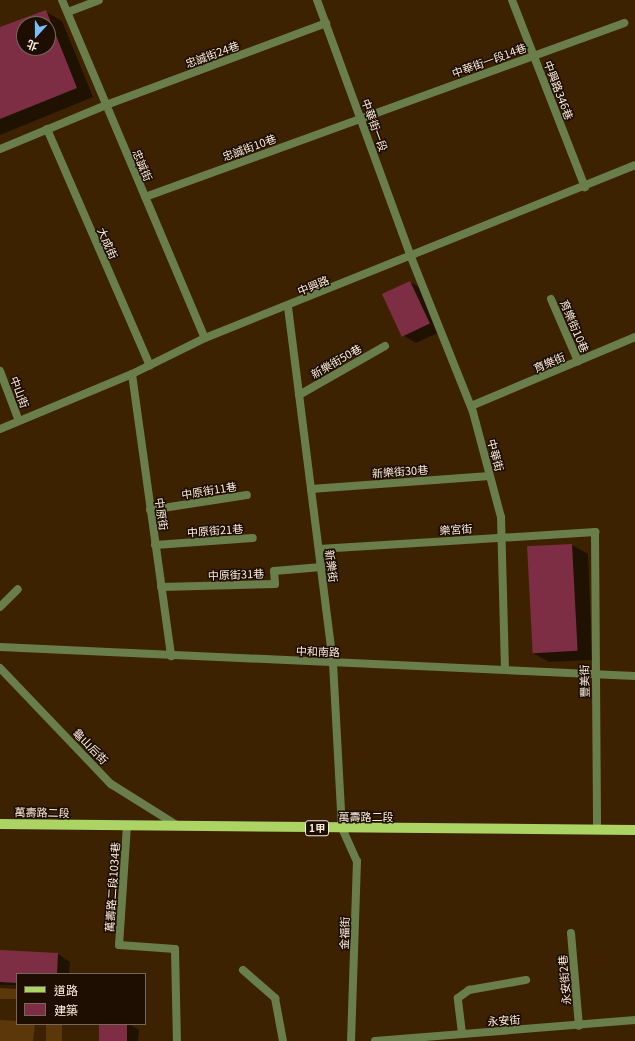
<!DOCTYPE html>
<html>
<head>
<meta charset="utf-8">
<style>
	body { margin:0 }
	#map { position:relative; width:635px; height:1041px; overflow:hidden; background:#3d2201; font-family:Georgia,"Noto Sans TC",serif }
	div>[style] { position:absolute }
	.green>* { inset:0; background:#5c370a; transform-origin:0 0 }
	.shadow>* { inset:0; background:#0007 }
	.building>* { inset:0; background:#7e2e44; transform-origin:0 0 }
	.service>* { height:8px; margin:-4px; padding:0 4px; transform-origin:4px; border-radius:4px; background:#6a7e4b }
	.minor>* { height:8px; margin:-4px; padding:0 4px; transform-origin:4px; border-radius:4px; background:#6a7e4b }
	.tertiary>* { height:8px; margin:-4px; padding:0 4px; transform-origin:4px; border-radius:4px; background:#6a7e4b }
	.primary>* { height:10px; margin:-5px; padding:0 5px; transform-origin:5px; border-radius:5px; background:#acd464 }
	span { translate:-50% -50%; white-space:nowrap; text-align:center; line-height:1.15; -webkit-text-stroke:3px #1d0e01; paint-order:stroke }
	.shield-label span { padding:1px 3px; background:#1d0e01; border:1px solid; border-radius:3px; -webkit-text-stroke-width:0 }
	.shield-label { font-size:10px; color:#fceee1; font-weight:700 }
	.street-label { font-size:11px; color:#fceee1 }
	.legend { position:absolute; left:16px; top:973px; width:130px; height:52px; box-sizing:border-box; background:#1d0e01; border:1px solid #76685b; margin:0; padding:5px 7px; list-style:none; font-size:12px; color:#fceee1 }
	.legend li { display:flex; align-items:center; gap:8px; height:20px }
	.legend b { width:20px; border:1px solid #76685b }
	.north { position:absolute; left:16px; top:16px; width:40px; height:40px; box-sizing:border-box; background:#1d0e01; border:1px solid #76685b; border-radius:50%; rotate:201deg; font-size:11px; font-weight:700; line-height:16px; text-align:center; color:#fceee1 }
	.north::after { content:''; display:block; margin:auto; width:14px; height:18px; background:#7bbef8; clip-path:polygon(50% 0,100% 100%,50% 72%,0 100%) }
</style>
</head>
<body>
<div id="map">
	<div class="green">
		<i style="left:0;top:985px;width:17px;height:14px"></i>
		<i style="clip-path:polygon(0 1020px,17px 1021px,17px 1024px,35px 1024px,33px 1041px,0 1041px)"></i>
		<i style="left:46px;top:1024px;width:16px;height:17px"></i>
	</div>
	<div class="shadow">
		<i style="clip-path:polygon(evenodd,46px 12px,62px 21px,93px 97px,0 135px,0 28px,46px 12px,24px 24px,48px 24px,48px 48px,24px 48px,24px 24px)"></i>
		<i style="clip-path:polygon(410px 282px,422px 289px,442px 331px,416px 343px,404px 336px)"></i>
		<i style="clip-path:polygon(572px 545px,588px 554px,592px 660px,549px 662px,533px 653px)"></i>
		<i style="clip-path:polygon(0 951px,58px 954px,70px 962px,69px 974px,17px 974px,17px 989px,0 988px)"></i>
		<i style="clip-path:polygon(100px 1024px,129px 1024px,139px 1030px,138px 1041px,99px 1041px)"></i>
	</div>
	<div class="building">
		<i style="clip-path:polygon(evenodd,46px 10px,77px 88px,0 119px,0 27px,46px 10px,24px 24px,48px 24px,48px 48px,24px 48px,24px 24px)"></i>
		<i style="left:410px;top:281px;width:47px;height:31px;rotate:65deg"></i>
		<i style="left:572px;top:544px;width:107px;height:45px;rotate:87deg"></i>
		<i style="clip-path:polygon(0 950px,58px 953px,57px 974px,17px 974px,17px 983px,0 982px)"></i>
		<i style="left:99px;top:1024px;width:28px;height:17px"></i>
	</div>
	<div class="service">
		<i style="left:317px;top:0;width:274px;rotate:69.9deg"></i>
		<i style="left:411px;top:257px;width:167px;rotate:68.2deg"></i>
		<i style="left:473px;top:412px;width:109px;rotate:75.1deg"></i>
		<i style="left:501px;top:517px;width:153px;rotate:88.5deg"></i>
		<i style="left:68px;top:12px;width:33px;rotate:-21deg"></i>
		<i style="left:47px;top:129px;width:258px;rotate:66.5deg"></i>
		<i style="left:0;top:149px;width:115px;rotate:-22.5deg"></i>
		<i style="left:106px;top:105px;width:235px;rotate:-20.4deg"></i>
		<i style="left:145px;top:197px;width:510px;rotate:-19.96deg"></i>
		<i style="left:551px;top:299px;width:68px;rotate:66.5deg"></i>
		<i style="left:299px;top:395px;width:99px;rotate:-29.7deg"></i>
		<i style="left:471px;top:406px;width:178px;rotate:-22.8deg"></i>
		<i style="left:311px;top:489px;width:179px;rotate:-4.2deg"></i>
		<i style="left:150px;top:510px;width:98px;rotate:-8.8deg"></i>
		<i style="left:155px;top:545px;width:98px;rotate:-4.1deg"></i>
		<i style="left:161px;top:587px;width:114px;rotate:-1.5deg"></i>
		<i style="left:275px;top:584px;width:13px;rotate:-94deg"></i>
		<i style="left:274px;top:571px;width:48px;rotate:-4.8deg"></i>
		<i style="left:0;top:607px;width:25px;rotate:-45deg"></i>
		<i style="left:0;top:668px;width:161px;rotate:46.3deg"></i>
		<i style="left:111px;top:784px;width:79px;rotate:32.1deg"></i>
		<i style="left:127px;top:825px;width:120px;rotate:93.8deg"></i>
		<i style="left:119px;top:945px;width:56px;rotate:4.1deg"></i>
		<i style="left:175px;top:949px;width:92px;rotate:88.8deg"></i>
		<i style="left:571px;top:933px;width:93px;rotate:85.1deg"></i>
		<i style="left:243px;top:970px;width:43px;rotate:41.2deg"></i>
		<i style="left:275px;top:998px;width:44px;rotate:79.5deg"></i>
		<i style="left:462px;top:1033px;width:35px;rotate:-97deg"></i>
		<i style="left:458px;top:998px;width:14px;rotate:-36deg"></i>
		<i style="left:469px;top:990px;width:58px;rotate:-10deg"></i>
	</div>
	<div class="minor">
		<i style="left:62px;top:0;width:367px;rotate:67.1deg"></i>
		<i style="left:512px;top:0;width:201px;rotate:68.7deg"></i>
		<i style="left:288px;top:307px;width:359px;rotate:82.8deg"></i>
		<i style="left:333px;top:663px;width:165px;rotate:86.9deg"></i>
		<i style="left:342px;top:828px;width:36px;rotate:66deg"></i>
		<i style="left:357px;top:861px;width:180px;rotate:91.9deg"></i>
		<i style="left:0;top:371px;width:53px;rotate:69.2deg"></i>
		<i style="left:132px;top:374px;width:285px;rotate:82.1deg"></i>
		<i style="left:319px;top:549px;width:277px;rotate:-3.5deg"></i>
		<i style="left:595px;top:532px;width:297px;rotate:89.6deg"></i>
		<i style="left:0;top:647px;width:636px;rotate:2.61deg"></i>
		<i style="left:375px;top:1041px;width:261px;rotate:-4.6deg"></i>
	</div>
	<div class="tertiary">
		<i style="left:0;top:429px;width:143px;rotate:-22.6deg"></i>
		<i style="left:132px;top:374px;width:81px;rotate:-26.3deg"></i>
		<i style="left:205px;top:338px;width:463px;rotate:-21.9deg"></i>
	</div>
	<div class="primary">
		<i style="left:0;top:824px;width:635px;rotate:0.54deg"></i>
	</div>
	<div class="shield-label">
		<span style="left:317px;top:828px">1甲</span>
	</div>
	<div class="street-label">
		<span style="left:212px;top:54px;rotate:-20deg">忠誠街24巷</span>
		<span style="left:489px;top:60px;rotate:-20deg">中華街一段14巷</span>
		<span style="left:559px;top:90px;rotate:69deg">中興路346巷</span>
		<span style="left:375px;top:125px;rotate:70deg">中華街一段</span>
		<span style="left:249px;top:147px;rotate:-20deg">忠誠街10巷</span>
		<span style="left:143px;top:165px;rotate:67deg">忠誠街</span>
		<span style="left:108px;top:243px;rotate:66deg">大成街</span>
		<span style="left:313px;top:285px;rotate:-22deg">中興路</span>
		<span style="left:575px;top:326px;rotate:67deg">育樂街10巷</span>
		<span style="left:336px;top:361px;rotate:-30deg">新樂街50巷</span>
		<span style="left:549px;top:362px;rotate:-23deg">育樂街</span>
		<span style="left:20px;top:392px;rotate:69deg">中山街</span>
		<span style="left:496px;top:455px;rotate:75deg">中華街</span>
		<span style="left:400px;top:471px;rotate:-4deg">新樂街30巷</span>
		<span style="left:209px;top:490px;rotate:-9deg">中原街11巷</span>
		<span style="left:162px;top:514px;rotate:82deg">中原街</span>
		<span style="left:456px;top:529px;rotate:-4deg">樂宮街</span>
		<span style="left:215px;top:530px;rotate:-4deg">中原街21巷</span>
		<span style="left:332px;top:566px;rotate:83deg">新樂街</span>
		<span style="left:236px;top:574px;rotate:-2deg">中原街31巷</span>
		<span style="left:318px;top:651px;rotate:2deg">中和南路</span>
		<span style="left:584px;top:681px;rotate:-91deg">豐美街</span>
		<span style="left:91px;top:746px;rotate:46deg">龜山后街</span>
		<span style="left:42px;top:812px;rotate:1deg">萬壽路二段</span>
		<span style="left:366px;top:816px">萬壽路二段</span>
		<span style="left:112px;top:887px;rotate:-86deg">萬壽路二段1034巷</span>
		<span style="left:344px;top:933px;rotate:-88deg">金福街</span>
		<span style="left:564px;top:980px;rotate:-95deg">永安街2巷</span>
		<span style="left:504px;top:1020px;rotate:-4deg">永安街</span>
	</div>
	<ul class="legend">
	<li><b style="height:5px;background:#acd464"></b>道路</li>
	<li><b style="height:11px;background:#7e2e44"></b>建築</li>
	</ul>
	<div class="north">北</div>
</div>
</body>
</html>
